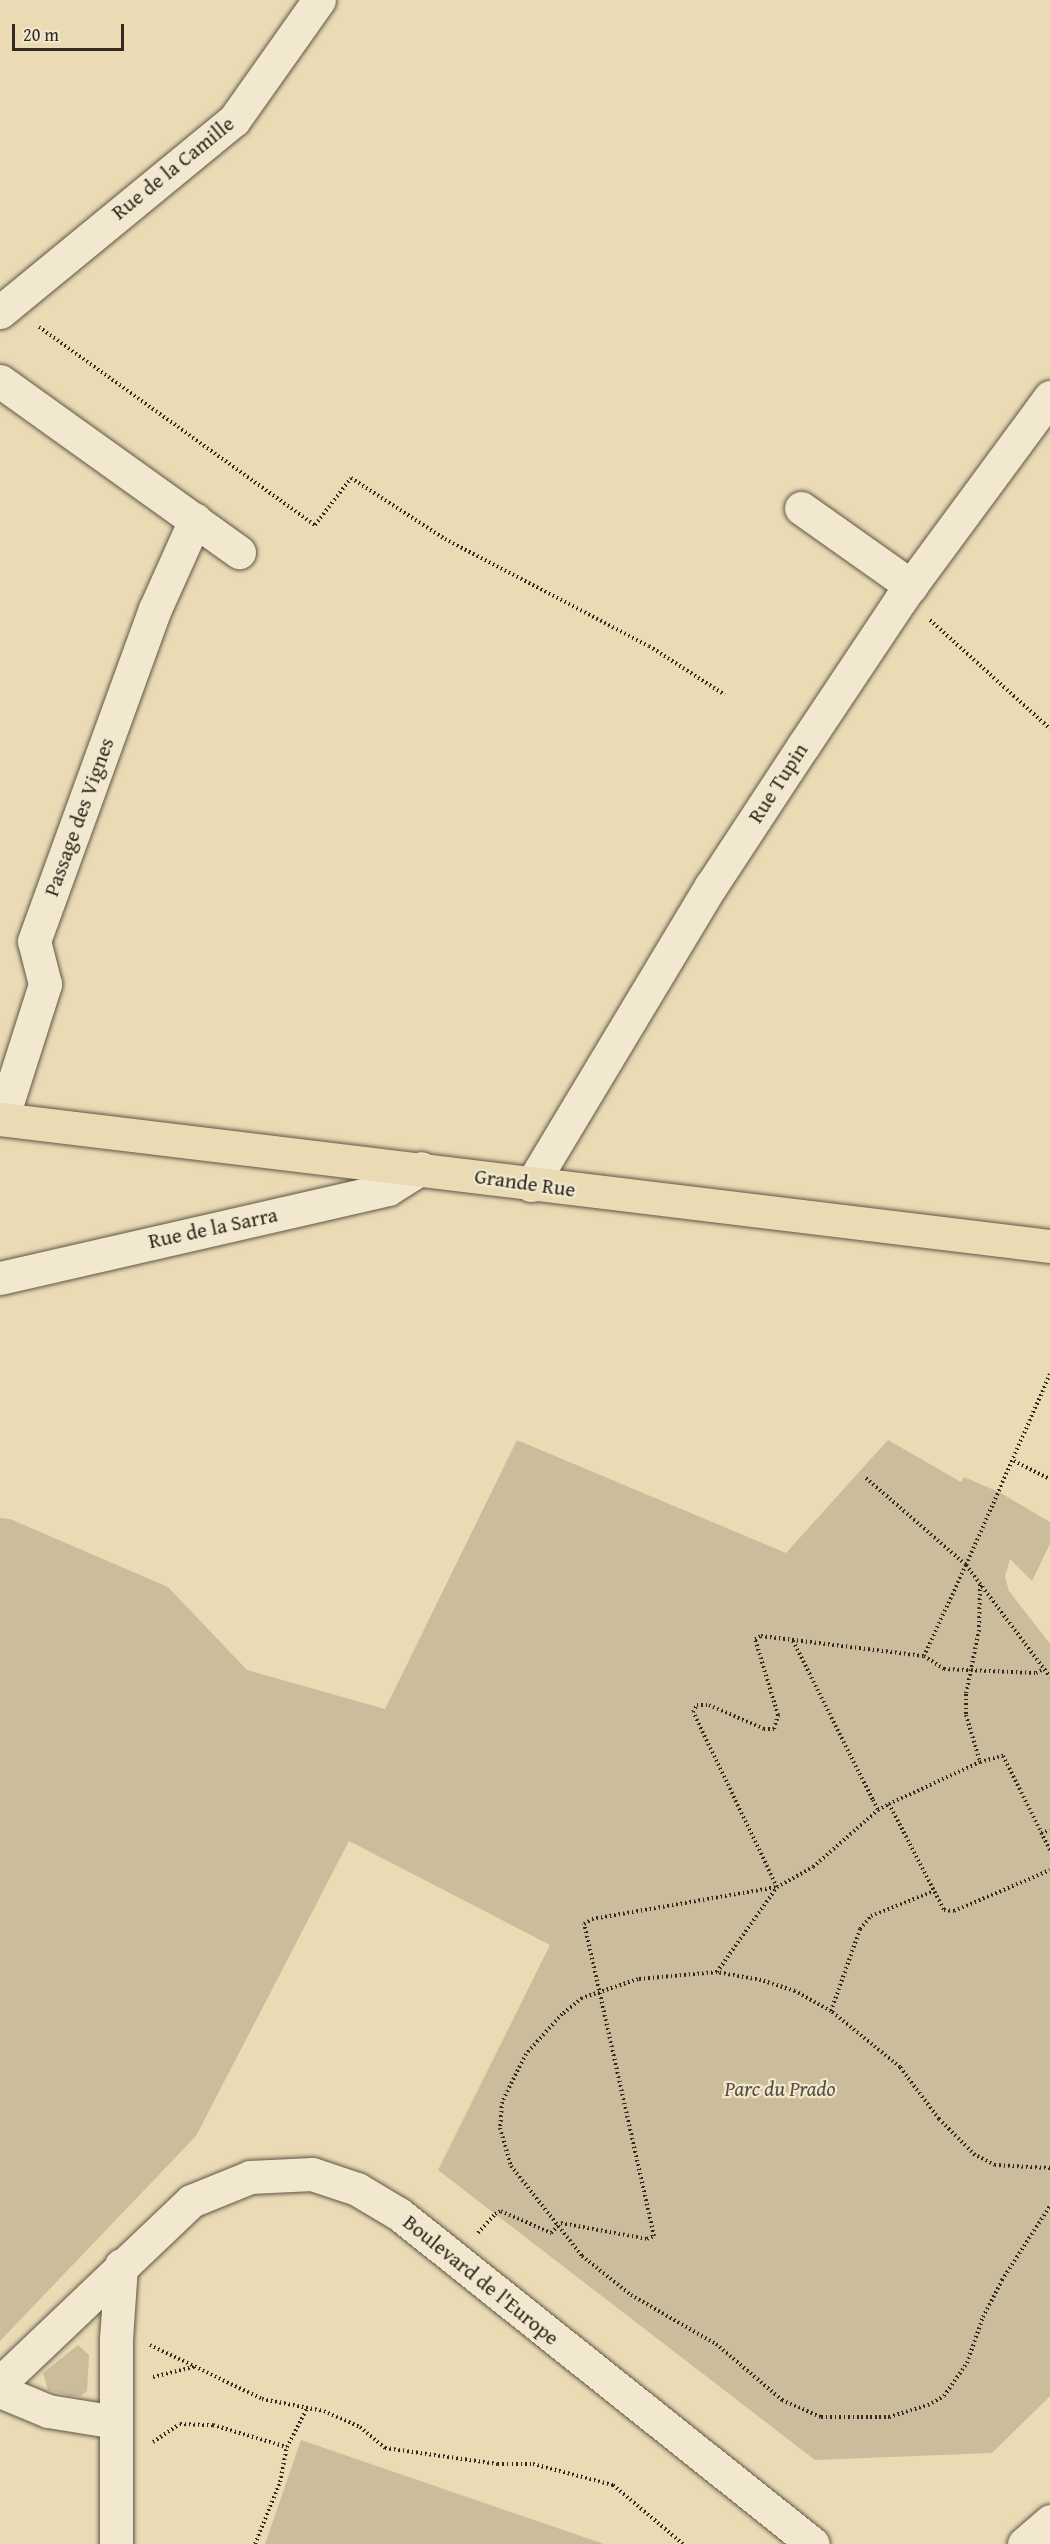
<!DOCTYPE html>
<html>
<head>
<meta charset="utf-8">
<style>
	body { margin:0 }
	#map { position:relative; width:1050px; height:2544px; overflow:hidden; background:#eadbb5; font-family:"Gentium Book Plus",serif }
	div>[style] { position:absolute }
	.green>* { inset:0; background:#cbbd9c }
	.path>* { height:4px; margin-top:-2px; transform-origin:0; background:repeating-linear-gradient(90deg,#322921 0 1.5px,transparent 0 4.5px) }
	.roads { filter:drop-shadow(0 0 2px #605646) drop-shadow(0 0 2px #605646) }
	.minor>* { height:33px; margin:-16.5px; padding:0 16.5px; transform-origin:16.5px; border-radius:16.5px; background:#f1e8cf }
	.major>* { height:33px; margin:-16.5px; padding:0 16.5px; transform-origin:16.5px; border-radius:16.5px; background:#eadbb5 }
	span { translate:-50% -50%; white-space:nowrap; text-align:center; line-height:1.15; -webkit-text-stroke:4.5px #f1e8cf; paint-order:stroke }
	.street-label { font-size:21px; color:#322921 }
	.park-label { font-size:21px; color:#584e40; font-style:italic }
	.scale { position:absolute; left:12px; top:24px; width:112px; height:27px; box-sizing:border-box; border:3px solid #322921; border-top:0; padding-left:8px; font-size:18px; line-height:21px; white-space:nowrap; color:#322921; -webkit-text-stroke:4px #f1e8cf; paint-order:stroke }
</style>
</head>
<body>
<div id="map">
	<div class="green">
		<i style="clip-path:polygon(517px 1440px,786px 1553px,888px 1440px,961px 1482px,964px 1477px,999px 1492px,1050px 1522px,1050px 1544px,1032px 1581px,1010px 1559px,1005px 1577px,1009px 1591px,1050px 1644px,1050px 2396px,992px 2453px,815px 2460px,438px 2170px,550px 1945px,349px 1841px,196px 2136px,0 2341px,0 1518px,10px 1519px,168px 1587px,247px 1670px,385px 1709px)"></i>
		<i style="clip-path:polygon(78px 2345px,89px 2355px,87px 2391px,81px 2396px,72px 2396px,48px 2390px,43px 2373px)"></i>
		<i style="clip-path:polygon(301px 2440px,604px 2544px,265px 2544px)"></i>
	</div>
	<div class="path">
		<i style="left:39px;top:327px;width:340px;rotate:35.7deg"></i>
		<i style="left:315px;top:525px;width:59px;rotate:-52.5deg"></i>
		<i style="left:351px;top:478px;width:112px;rotate:33deg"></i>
		<i style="left:445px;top:539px;width:230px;rotate:27.7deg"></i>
		<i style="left:649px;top:646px;width:90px;rotate:32.8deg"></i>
		<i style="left:930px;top:620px;width:162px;rotate:42.2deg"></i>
		<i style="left:1050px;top:1374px;width:209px;rotate:113.7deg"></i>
		<i style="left:966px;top:1565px;width:140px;rotate:53.1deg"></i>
		<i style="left:1014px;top:1461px;width:40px;rotate:26.6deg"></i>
		<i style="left:866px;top:1478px;width:133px;rotate:41deg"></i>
		<i style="left:966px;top:1565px;width:100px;rotate:114.8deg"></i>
		<i style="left:980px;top:1585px;width:45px;rotate:91.3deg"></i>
		<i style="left:979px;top:1630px;width:65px;rotate:101.5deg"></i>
		<i style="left:966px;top:1694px;width:21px;rotate:90deg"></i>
		<i style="left:966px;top:1715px;width:49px;rotate:73.4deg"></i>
		<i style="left:793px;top:1641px;width:178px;rotate:63.3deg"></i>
		<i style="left:873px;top:1800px;width:11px;rotate:63deg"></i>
		<i style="left:878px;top:1810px;width:13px;rotate:-29deg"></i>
		<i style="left:889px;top:1804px;width:119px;rotate:62.6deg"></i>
		<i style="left:944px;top:1910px;width:10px;rotate:6deg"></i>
		<i style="left:954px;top:1911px;width:104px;rotate:-23.1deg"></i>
		<i style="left:889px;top:1804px;width:100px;rotate:-24.8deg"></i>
		<i style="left:980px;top:1762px;width:24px;rotate:-15deg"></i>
		<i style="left:1003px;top:1756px;width:105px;rotate:63.4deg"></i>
		<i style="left:1041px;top:1833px;width:9px;rotate:-18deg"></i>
		<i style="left:717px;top:1972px;width:104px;rotate:-54.8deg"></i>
		<i style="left:777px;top:1887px;width:41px;rotate:-29.1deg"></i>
		<i style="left:813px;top:1867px;width:86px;rotate:-41.2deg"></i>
		<i style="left:831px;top:2011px;width:87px;rotate:-70.5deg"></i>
		<i style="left:860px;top:1929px;width:17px;rotate:-50deg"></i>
		<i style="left:871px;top:1916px;width:68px;rotate:-21.6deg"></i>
		<i style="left:1050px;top:2168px;width:55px;rotate:-176.9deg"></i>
		<i style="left:995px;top:2165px;width:22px;rotate:-153deg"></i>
		<i style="left:975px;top:2155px;width:51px;rotate:-135deg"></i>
		<i style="left:939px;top:2119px;width:65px;rotate:-126.9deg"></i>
		<i style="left:900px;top:2067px;width:89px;rotate:-140.9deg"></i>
		<i style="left:831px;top:2011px;width:41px;rotate:-150.9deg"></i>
		<i style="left:795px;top:1991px;width:36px;rotate:-162deg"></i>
		<i style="left:761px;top:1980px;width:45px;rotate:-169.7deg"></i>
		<i style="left:717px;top:1972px;width:79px;rotate:174.9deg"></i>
		<i style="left:638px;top:1979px;width:59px;rotate:161.3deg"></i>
		<i style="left:582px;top:1998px;width:26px;rotate:141deg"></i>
		<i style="left:562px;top:2014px;width:54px;rotate:132deg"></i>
		<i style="left:526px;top:2054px;width:54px;rotate:116.6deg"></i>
		<i style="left:502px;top:2102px;width:26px;rotate:94deg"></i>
		<i style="left:500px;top:2128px;width:40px;rotate:74deg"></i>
		<i style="left:511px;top:2166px;width:115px;rotate:51.7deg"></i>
		<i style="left:582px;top:2256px;width:63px;rotate:38.5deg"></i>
		<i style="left:631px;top:2295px;width:98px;rotate:30deg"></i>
		<i style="left:716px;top:2344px;width:87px;rotate:40.3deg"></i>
		<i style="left:782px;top:2400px;width:43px;rotate:23.6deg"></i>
		<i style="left:821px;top:2417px;width:68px"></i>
		<i style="left:889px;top:2417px;width:41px;rotate:-17.1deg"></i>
		<i style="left:928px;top:2405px;width:18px;rotate:-29deg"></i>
		<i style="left:944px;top:2396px;width:40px;rotate:-55.1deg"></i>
		<i style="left:967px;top:2363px;width:49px;rotate:-70.8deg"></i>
		<i style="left:983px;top:2317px;width:42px;rotate:-62.8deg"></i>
		<i style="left:1002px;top:2280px;width:88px;rotate:-57deg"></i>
		<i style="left:478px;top:2233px;width:25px;rotate:-48deg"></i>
		<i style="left:495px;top:2214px;width:7px;rotate:-27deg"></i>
		<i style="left:501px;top:2211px;width:55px;rotate:23.7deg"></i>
		<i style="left:551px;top:2233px;width:14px;rotate:-45deg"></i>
		<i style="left:561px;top:2223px;width:87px;rotate:10.5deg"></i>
		<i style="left:647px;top:2239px;width:8px;rotate:-23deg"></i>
		<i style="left:654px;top:2236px;width:320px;rotate:-102.6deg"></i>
		<i style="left:584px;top:1924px;width:9px;rotate:-32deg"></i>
		<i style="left:592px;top:1919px;width:188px;rotate:-9.8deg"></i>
		<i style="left:777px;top:1887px;width:194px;rotate:-115.6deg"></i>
		<i style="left:693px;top:1712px;width:8px;rotate:-60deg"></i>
		<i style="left:697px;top:1705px;width:12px"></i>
		<i style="left:709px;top:1705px;width:60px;rotate:23.6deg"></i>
		<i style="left:764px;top:1729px;width:10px"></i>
		<i style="left:774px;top:1729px;width:15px;rotate:-74deg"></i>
		<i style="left:778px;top:1715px;width:79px;rotate:-106.8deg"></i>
		<i style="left:755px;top:1639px;width:7px;rotate:-27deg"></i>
		<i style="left:761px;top:1636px;width:164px;rotate:7deg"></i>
		<i style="left:924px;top:1656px;width:24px;rotate:33deg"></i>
		<i style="left:944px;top:1669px;width:92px;rotate:2.5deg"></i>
		<i style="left:1036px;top:1673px;width:9px;rotate:-27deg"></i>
		<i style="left:150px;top:2345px;width:124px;rotate:25.7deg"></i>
		<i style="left:262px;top:2399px;width:63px;rotate:11deg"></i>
		<i style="left:324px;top:2411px;width:39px;rotate:24deg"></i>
		<i style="left:360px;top:2427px;width:33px;rotate:40deg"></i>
		<i style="left:385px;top:2448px;width:114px;rotate:8.1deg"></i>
		<i style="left:498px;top:2464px;width:35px"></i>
		<i style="left:533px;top:2464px;width:83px;rotate:14.7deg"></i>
		<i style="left:613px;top:2485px;width:92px;rotate:40.1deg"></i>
		<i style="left:153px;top:2377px;width:45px;rotate:-14deg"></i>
		<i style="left:153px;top:2442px;width:32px;rotate:-34deg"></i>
		<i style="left:180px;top:2424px;width:33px;rotate:2deg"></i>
		<i style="left:213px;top:2425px;width:77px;rotate:16.6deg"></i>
		<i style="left:255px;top:2544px;width:67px;rotate:-68deg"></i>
		<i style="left:280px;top:2482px;width:36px;rotate:-79deg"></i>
		<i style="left:287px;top:2447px;width:44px;rotate:-62.9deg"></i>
	</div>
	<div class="roads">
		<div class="minor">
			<i style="left:0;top:312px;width:303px;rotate:-39.4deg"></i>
			<i style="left:234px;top:120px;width:147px;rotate:-54.7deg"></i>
			<i style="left:0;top:381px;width:294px;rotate:35.6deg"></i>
			<i style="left:801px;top:508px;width:135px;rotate:35.3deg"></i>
			<i style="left:2px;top:1119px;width:142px;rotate:-72.3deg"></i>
			<i style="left:45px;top:984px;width:44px;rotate:-104.3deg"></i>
			<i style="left:34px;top:941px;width:353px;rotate:-70deg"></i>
			<i style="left:155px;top:609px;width:98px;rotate:-65.8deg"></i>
			<i style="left:531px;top:1185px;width:349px;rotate:-59deg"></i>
			<i style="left:711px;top:886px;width:168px;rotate:-56.7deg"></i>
			<i style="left:803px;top:746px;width:177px;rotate:-56.3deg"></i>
			<i style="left:901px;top:599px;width:251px;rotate:-53.6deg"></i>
			<i style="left:0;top:1278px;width:398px;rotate:-12.9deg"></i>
			<i style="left:388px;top:1189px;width:39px;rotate:-32deg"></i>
			<i style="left:0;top:2383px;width:264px;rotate:-43.6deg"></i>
			<i style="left:191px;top:2201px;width:64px;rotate:-22.1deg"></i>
			<i style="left:250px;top:2177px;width:62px;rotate:-2.8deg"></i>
			<i style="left:312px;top:2174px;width:47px;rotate:18.4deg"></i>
			<i style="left:357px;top:2189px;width:49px;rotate:30.8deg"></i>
			<i style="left:399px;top:2214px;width:529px;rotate:38.56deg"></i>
			<i style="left:0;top:2391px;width:52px;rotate:22.6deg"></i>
			<i style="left:48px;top:2411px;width:69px;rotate:9.2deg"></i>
			<i style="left:116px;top:2544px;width:205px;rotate:-90deg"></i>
			<i style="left:116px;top:2339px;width:74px;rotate:-86.1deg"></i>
			<i style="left:1024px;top:2544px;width:35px;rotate:-41deg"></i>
		</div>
		<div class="major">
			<i style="left:0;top:1119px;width:1058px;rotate:6.9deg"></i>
		</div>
	</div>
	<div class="street-label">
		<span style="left:173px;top:168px;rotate:-39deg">Rue de la Camille</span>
		<span style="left:778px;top:783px;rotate:-57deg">Rue Tupin</span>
		<span style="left:79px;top:817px;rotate:-70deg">Passage des Vignes</span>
		<span style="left:525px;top:1183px;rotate:8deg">Grande Rue</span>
		<span style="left:213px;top:1228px;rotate:-12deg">Rue de la Sarra</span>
		<span style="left:481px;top:2280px;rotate:39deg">Boulevard de l'Europe</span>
	</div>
	<div class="park-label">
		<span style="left:780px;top:2089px">Parc du Prado</span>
	</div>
	<div class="scale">20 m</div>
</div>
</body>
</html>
